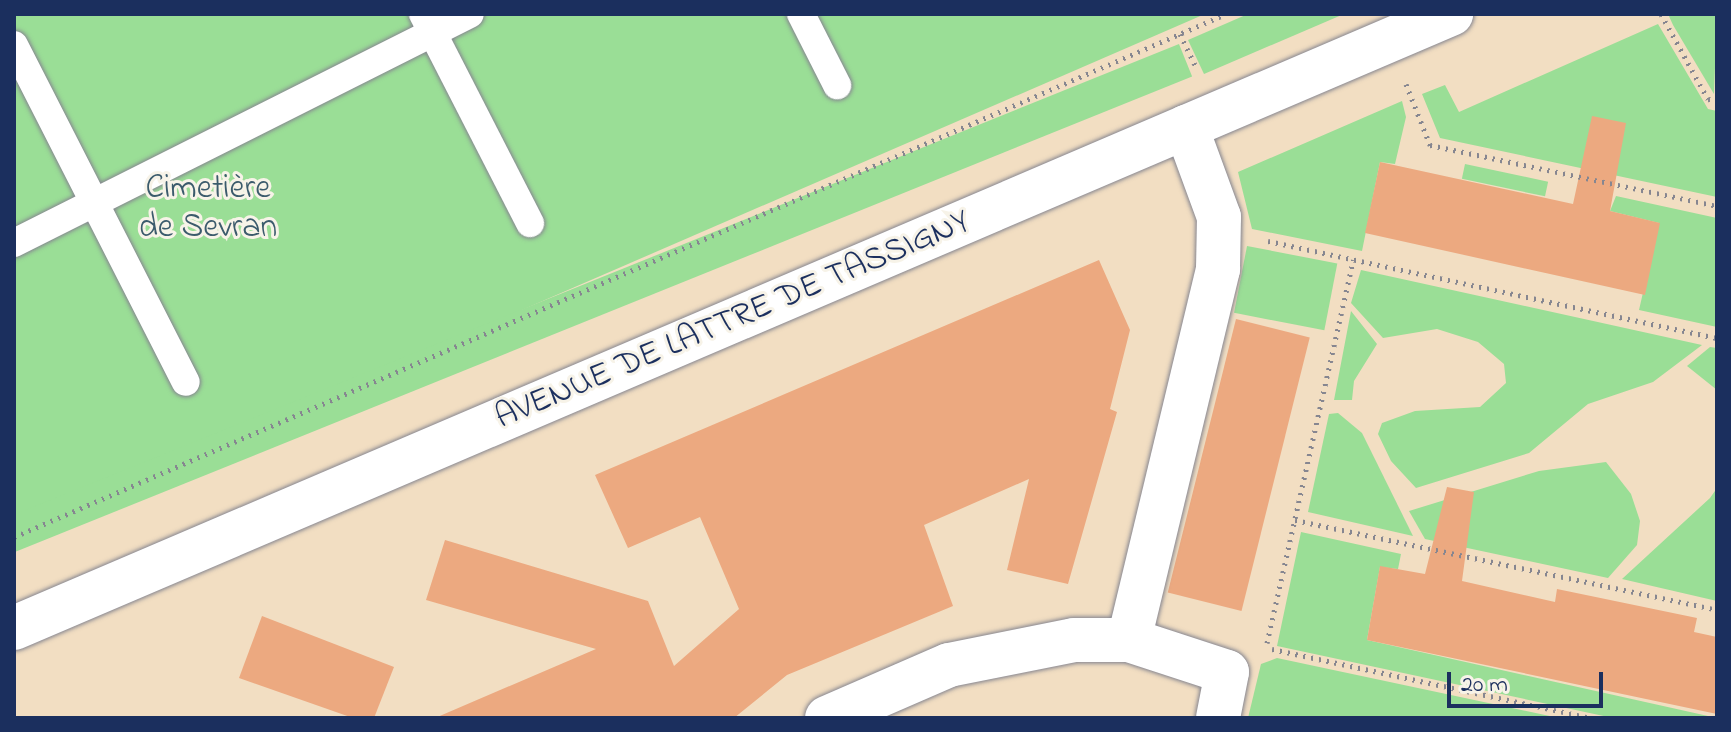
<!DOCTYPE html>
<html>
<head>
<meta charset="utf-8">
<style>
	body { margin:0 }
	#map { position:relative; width:1731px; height:732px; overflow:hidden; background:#f2dec2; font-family:"Indie Flower",sans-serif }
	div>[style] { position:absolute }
	.green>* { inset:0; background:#9ade96; transform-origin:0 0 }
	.building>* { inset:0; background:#eca980; transform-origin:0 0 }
	.path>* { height:5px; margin-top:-2.5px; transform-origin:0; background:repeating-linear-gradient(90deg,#868690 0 2px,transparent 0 8px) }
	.roads { filter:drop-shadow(0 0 2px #868690) drop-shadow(0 0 2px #868690) }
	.lane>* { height:28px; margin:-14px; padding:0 14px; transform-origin:14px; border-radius:14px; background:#fff }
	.street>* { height:44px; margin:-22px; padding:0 22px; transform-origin:22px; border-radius:22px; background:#fff }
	span { translate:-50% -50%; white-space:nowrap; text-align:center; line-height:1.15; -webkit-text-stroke:6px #f7f3e8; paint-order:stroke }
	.park-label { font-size:34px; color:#3b5b6c }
	.street-label { font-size:34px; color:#1b2f5e }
	.frame { position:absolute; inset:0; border:16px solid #1b2f5e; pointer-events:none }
	.scale { position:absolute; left:1447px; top:672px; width:156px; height:36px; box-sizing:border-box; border:4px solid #1b2f5e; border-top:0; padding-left:10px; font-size:24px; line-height:28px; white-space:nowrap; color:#1b2f5e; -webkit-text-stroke:6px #f7f3e8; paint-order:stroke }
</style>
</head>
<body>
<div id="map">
	<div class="green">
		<i style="clip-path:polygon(14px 14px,1205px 14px,14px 530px)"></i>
		<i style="clip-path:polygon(1248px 14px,1344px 14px,1204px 74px,1188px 40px)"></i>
		<i style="clip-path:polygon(1668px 14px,1717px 14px,1714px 94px,1673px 25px)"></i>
		<i style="clip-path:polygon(1658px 24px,1708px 109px,1717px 111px,1717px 197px,1440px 138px,1422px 94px,1445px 85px,1459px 112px)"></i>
		<i style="left:1179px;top:44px;width:35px;height:1269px;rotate:68deg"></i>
		<i style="clip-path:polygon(1402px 101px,1406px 117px,1395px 164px,1380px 162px,1362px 251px,1252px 229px,1238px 172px)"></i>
		<i style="left:1465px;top:164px;width:85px;height:15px;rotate:12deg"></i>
		<i style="clip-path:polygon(1616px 196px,1717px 218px,1717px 327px,1639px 310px,1659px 223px,1610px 211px)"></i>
		<i style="left:1247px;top:246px;width:92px;height:68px;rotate:11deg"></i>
		<i style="clip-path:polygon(1361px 270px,1702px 345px,1653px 382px,1588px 404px,1529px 453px,1416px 488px,1391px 461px,1378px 434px,1382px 423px,1415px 411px,1480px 407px,1506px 383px,1504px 364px,1478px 342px,1437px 329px,1383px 338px,1351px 303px)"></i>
		<i style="clip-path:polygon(1351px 311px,1377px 344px,1354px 381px,1352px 400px,1334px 400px)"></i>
		<i style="clip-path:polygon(1710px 347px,1717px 348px,1717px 390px,1687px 366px)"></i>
		<i style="clip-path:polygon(1338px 413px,1362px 433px,1413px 536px,1308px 512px,1329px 414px)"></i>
		<i style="clip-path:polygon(1606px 462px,1631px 494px,1640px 521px,1637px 545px,1608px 578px,1425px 539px,1409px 511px,1539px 471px)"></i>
		<i style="clip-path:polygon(1717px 488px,1717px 601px,1622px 579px,1710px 498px)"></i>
		<i style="clip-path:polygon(1301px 532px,1401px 554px,1398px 569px,1380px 567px,1367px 640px,1717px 718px,1613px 718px,1277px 646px)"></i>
		<i style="clip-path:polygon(1277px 658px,1559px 718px,1248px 718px,1261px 664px)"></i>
	</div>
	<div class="building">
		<i style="clip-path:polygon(1592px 116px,1626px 123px,1610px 211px,1660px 223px,1645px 295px,1365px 233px,1380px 162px,1573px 204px)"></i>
		<i style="clip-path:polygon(1099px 260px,1130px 330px,1110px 409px,1117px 412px,1068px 584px,1007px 570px,1029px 479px,924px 525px,953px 606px,787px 675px,734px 718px,435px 718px,596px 649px,426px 600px,445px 540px,648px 601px,674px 666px,739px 609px,700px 517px,628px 548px,595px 475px)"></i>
		<i style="left:1236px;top:319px;width:76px;height:282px;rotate:14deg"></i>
		<i style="clip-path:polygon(1447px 487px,1474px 492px,1462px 581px,1555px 602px,1557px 589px,1697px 618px,1694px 632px,1717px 637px,1717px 714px,1367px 640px,1380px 566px,1425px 574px)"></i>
		<i style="clip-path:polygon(262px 616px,394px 667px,374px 718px,353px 718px,239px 678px)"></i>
	</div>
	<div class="path">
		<i style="left:1661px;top:14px;width:97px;rotate:61.1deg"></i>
		<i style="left:1708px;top:99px;width:9px;rotate:13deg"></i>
		<i style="left:1180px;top:34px;width:39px;rotate:64deg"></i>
		<i style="left:1406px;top:84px;width:66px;rotate:68.5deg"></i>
		<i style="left:1430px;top:145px;width:293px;rotate:12deg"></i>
		<i style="left:1268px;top:241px;width:459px;rotate:12.2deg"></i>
		<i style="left:1295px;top:520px;width:431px;rotate:12deg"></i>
		<i style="left:14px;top:537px;width:1320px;rotate:-23.34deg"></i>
		<i style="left:1267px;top:643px;width:393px;rotate:-77.3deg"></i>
		<i style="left:1272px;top:649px;width:326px;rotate:12.2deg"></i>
	</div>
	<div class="roads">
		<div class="lane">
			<i style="left:423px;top:14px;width:235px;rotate:62.9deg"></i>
			<i style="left:801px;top:14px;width:80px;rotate:63.1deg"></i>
			<i style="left:14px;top:45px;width:378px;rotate:63deg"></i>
			<i style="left:14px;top:243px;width:510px;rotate:-26.67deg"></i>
		</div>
		<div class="street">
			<i style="left:14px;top:628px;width:1563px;rotate:-23.14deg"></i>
			<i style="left:1129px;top:640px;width:382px;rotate:-76.5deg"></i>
			<i style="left:1218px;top:269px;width:52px;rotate:-88.9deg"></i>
			<i style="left:1219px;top:217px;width:96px;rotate:-110.1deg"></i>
			<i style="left:827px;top:718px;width:133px;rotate:-23.5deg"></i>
			<i style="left:949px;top:665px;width:127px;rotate:-11.3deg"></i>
			<i style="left:1074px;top:640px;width:55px"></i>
			<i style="left:1129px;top:640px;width:103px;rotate:18.1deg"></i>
			<i style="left:1227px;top:672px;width:47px;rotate:101.1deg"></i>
		</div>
	</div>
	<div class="park-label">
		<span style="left:208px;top:209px">Cimetière<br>de Sevran</span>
	</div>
	<div class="street-label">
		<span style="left:733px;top:321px;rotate:-23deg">AVENUE DE LATTRE DE TASSIGNY</span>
	</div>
	<div class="frame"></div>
	<div class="scale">20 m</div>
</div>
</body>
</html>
